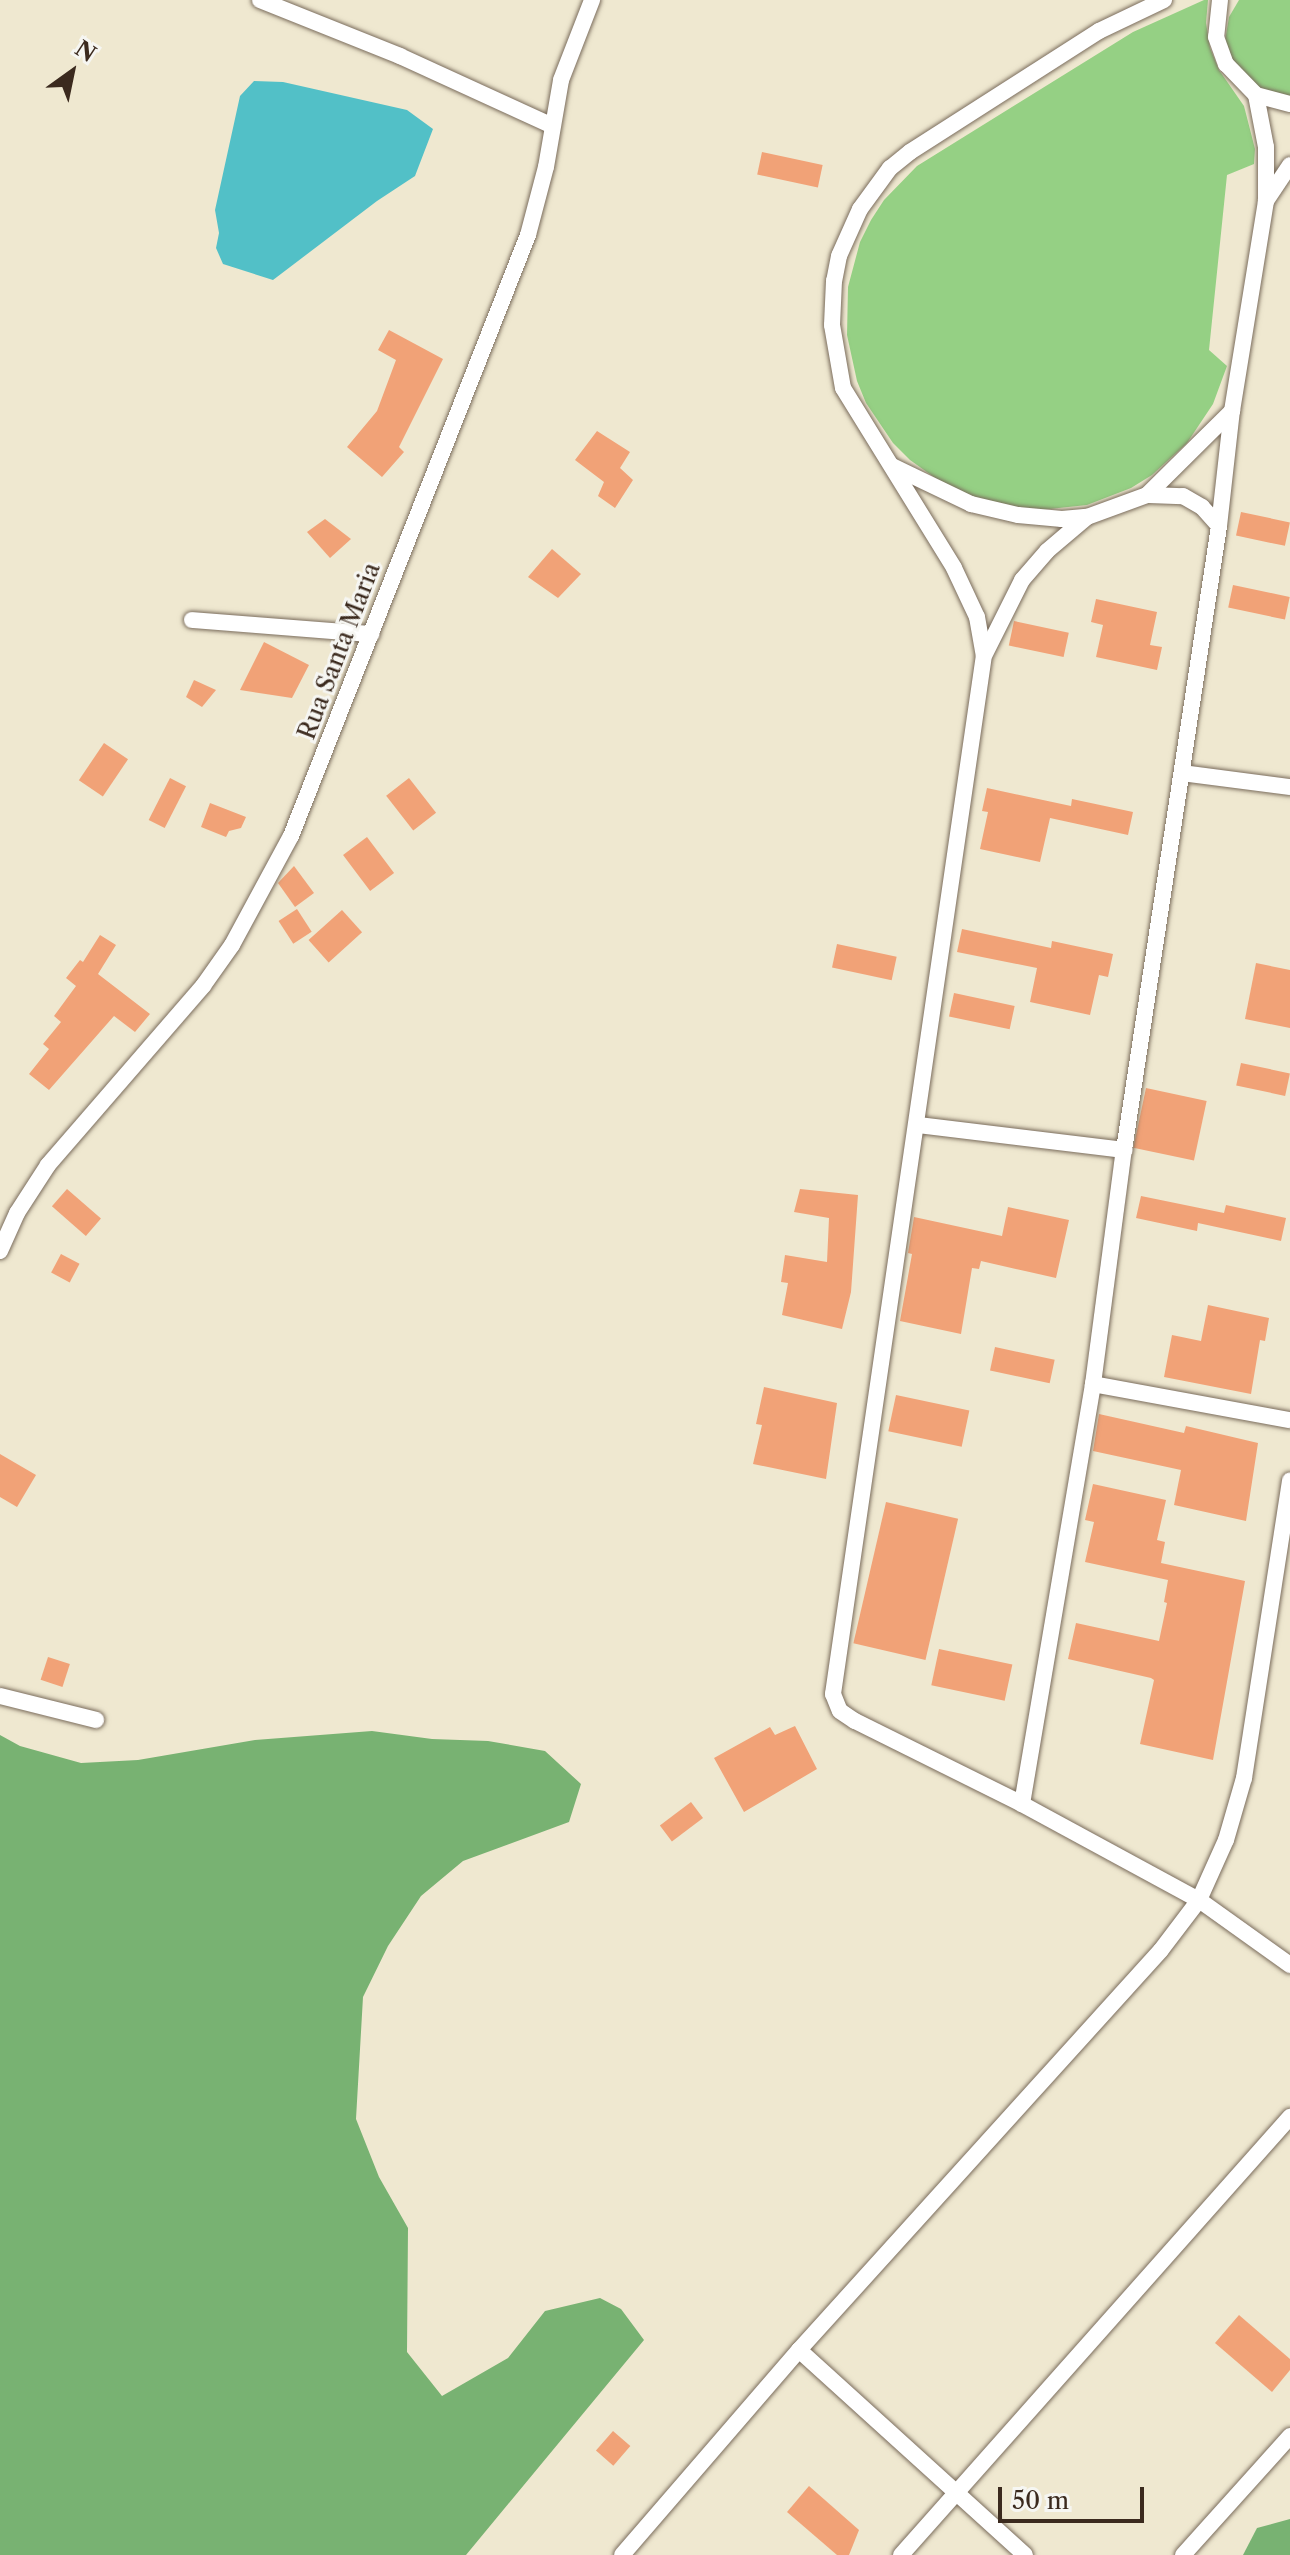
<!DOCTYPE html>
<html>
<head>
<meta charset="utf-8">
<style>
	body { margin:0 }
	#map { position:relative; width:1290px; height:2555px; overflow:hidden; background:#efe8d0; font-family:"Libre Caslon Text",serif }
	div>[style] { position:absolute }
	.green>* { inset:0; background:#95d084 }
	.forest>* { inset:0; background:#78b272 }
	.water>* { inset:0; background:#52c0c7 }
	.building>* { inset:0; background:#f1a277; transform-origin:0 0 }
	.roads { filter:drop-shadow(0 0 2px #7a6c5c) drop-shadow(0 0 2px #7a6c5c) }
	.street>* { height:16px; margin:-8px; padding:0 8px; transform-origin:8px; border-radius:8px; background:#fff }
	span { translate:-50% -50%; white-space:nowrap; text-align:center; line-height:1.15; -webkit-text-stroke:6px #f6f6f2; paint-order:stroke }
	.street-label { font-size:24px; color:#3b2a1e }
	.north { position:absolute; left:32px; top:32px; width:80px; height:80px; -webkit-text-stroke:6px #f6f6f2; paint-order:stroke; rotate:33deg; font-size:22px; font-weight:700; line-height:32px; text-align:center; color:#3b2a1e }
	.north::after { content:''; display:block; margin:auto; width:28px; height:36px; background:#3b2a1e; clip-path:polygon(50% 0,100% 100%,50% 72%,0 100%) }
	.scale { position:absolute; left:998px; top:2487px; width:146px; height:36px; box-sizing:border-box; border:4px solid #3b2a1e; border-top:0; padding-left:10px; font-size:24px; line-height:28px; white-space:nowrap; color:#3b2a1e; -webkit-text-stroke:6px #f6f6f2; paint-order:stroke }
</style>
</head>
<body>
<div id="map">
	<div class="green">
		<i style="clip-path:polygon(1204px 0,1208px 0,1206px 23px,1210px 48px,1219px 70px,1244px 106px,1255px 149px,1254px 164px,1227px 175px,1209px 350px,1227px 366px,1213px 404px,1187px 443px,1152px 475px,1131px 488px,1087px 505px,1040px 510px,993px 504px,948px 487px,910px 460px,893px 443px,866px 403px,857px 381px,847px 335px,848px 287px,860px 242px,871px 220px,884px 200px,917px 166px,1133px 32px)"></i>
		<i style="clip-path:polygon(1239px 0,1290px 0,1290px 99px,1277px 98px,1237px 74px,1225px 41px,1229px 17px)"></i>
	</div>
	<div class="forest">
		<i style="clip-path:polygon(372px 1731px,432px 1739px,488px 1741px,545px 1751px,581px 1784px,569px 1822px,463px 1861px,421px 1896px,388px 1946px,363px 1997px,356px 2119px,379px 2177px,408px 2228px,407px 2352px,442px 2396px,508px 2358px,545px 2311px,600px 2298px,621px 2309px,644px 2340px,466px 2555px,0 2555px,0 1735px,20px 1746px,81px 1763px,138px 1760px,255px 1740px)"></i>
		<i style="clip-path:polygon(1290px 2519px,1290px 2555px,1243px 2555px,1257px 2528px)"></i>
	</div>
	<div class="water">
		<i style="clip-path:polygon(254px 81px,283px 82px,407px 110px,433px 129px,415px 176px,377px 201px,273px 280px,223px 264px,216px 248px,219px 233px,215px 210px,240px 96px)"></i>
	</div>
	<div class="building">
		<i style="left:762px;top:152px;width:62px;height:23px;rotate:12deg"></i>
		<i style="clip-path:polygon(389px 330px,443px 359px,399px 447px,404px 452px,382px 477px,347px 447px,377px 411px,396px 360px,378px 350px)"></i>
		<i style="clip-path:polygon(597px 431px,630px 452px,620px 468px,633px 480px,615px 508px,598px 496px,604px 482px,575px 460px)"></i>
		<i style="left:1241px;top:512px;width:50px;height:24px;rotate:12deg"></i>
		<i style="clip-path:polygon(325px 519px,351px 539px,330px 558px,307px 532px)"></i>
		<i style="clip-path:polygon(552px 549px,581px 574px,558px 598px,528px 577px)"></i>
		<i style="left:1233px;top:585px;width:58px;height:23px;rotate:12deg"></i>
		<i style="clip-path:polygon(1096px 599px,1157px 612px,1150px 645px,1162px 647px,1157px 670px,1096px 657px,1103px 625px,1091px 622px)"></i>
		<i style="left:1014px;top:621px;width:56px;height:25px;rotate:12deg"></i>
		<i style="clip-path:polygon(264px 642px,309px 665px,292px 698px,240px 690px)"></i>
		<i style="clip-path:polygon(194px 680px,216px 690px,202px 707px,186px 697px)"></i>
		<i style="left:104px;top:743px;width:29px;height:45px;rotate:34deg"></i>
		<i style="left:170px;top:778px;width:18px;height:47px;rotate:27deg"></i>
		<i style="left:409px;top:778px;width:44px;height:29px;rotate:52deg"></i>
		<i style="clip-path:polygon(987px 788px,1071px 806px,1072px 799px,1133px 812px,1128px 835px,1050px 818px,1040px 862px,980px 849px,988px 812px,982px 811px)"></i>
		<i style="clip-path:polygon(210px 803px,246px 817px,241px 828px,229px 831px,226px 837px,201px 827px)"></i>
		<i style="left:367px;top:837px;width:45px;height:30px;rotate:53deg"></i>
		<i style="clip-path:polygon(294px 866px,314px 893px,295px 907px,278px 883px)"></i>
		<i style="left:297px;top:909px;width:27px;height:22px;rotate:57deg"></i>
		<i style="left:342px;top:910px;width:30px;height:45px;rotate:48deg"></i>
		<i style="clip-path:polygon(962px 929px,1051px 948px,1052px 941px,1113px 954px,1108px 977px,1099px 975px,1090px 1015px,1030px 1002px,1037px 968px,957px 952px)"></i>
		<i style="clip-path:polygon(100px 935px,116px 945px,98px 974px,150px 1014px,135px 1032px,114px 1016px,49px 1090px,29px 1074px,49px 1049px,43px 1044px,61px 1022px,54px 1016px,76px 986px,66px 978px,80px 960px,83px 962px)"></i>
		<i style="left:837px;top:944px;width:61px;height:24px;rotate:12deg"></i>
		<i style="clip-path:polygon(1256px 963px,1290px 970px,1290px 1028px,1245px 1019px)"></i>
		<i style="left:954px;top:993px;width:62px;height:24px;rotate:12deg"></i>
		<i style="left:1241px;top:1063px;width:50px;height:23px;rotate:12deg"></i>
		<i style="left:1146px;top:1088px;width:62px;height:61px;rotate:12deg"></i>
		<i style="left:67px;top:1189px;width:45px;height:23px;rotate:41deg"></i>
		<i style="clip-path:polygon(800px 1189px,858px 1195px,851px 1292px,842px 1329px,782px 1315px,788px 1283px,781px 1282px,785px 1255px,827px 1262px,829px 1218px,794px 1212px)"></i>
		<i style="clip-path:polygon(1141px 1196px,1224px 1213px,1226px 1205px,1286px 1218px,1281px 1241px,1198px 1223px,1197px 1231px,1136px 1218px)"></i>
		<i style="clip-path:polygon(1008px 1207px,1069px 1220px,1056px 1278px,981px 1261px,979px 1269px,972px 1268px,961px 1334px,900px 1321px,912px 1254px,908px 1253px,914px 1217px,1002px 1236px)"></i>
		<i style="left:61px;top:1254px;width:21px;height:21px;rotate:28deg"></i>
		<i style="clip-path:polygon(1208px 1305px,1269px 1318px,1265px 1341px,1260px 1340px,1251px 1394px,1164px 1377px,1172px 1335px,1201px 1341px)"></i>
		<i style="left:995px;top:1347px;width:61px;height:24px;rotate:12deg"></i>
		<i style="clip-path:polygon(764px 1387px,837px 1403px,826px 1479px,753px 1464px,762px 1425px,756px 1424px)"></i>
		<i style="left:896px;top:1395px;width:75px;height:37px;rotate:12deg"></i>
		<i style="clip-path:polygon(1099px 1414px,1184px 1433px,1186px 1426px,1258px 1443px,1246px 1521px,1174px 1505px,1181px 1470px,1093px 1451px)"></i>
		<i style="clip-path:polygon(0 1454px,36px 1475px,17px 1507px,0 1497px)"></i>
		<i style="clip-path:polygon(1093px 1484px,1166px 1500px,1157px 1540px,1165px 1542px,1161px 1563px,1245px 1581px,1213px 1760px,1140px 1744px,1154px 1680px,1151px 1678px,1068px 1659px,1076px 1623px,1159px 1641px,1167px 1603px,1164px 1602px,1168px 1580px,1085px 1562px,1094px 1522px,1085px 1520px)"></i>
		<i style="left:886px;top:1502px;width:74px;height:145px;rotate:13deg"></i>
		<i style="left:939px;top:1649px;width:75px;height:37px;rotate:12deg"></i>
		<i style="left:48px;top:1657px;width:23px;height:24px;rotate:18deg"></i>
		<i style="clip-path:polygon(795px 1726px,817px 1769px,744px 1812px,714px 1758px,770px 1727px,775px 1735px)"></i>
		<i style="left:691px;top:1802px;width:20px;height:39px;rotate:53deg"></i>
		<i style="clip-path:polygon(1239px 2315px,1290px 2359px,1290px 2370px,1272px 2392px,1215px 2343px)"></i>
		<i style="left:613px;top:2431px;width:23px;height:26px;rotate:41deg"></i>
		<i style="clip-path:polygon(809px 2486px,859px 2530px,849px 2555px,837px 2555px,787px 2512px)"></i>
	</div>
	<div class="roads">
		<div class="street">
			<i style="left:260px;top:0;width:151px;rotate:21.8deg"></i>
			<i style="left:400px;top:56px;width:166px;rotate:24.6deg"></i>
			<i style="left:1164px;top:0;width:72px;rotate:154.5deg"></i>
			<i style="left:1099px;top:31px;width:224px;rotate:147.4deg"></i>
			<i style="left:910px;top:152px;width:26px;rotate:141deg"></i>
			<i style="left:890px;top:168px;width:51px;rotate:126.2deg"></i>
			<i style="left:860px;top:209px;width:51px;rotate:114.1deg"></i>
			<i style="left:839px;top:256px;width:25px;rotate:101deg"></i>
			<i style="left:834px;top:281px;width:44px;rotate:92.6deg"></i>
			<i style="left:832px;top:325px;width:64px;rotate:80.1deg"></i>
			<i style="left:843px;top:388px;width:211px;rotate:58.3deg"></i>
			<i style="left:954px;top:568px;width:54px;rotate:64.9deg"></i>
			<i style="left:977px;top:617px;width:39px;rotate:80deg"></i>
			<i style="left:984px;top:655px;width:1050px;rotate:98.27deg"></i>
			<i style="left:833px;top:1694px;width:18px;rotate:68deg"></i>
			<i style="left:840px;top:1711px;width:18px;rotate:34deg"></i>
			<i style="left:855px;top:1721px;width:186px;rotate:26.4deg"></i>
			<i style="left:1022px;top:1804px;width:201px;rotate:28.5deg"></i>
			<i style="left:1199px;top:1900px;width:112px;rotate:35.5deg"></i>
			<i style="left:1220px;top:0;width:37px;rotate:96deg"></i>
			<i style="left:1216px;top:37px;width:29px;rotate:70deg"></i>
			<i style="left:1226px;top:64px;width:43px;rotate:45.9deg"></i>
			<i style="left:1256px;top:95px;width:35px;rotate:15deg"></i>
			<i style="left:1266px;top:201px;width:43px;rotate:-56.3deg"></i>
			<i style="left:892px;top:466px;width:88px;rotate:25.7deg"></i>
			<i style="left:971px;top:504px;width:48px;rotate:13.2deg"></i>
			<i style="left:1018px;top:515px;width:44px;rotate:5.2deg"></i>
			<i style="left:1062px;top:519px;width:25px;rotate:-5deg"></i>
			<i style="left:1087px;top:517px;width:64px;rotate:-20.1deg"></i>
			<i style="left:1147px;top:495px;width:120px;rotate:-44.7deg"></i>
			<i style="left:1149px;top:495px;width:34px;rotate:2deg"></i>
			<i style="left:1183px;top:496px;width:22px;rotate:30deg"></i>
			<i style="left:1202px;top:507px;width:25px;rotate:48deg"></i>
			<i style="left:192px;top:620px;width:180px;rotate:4.5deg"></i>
			<i style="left:985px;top:654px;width:83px;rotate:-63.4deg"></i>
			<i style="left:1022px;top:580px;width:38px;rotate:-49deg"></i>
			<i style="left:1047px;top:551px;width:52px;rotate:-40.4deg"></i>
			<i style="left:1182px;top:773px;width:109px;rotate:7.4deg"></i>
			<i style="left:918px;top:1125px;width:208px;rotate:6.9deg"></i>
			<i style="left:0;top:1251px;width:42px;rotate:-65.9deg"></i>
			<i style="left:17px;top:1213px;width:57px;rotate:-57.1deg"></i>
			<i style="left:48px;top:1165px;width:237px;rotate:-49.1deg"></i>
			<i style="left:203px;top:986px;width:50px;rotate:-54.7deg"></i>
			<i style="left:232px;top:945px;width:124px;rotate:-61.6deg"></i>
			<i style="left:291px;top:836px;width:646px;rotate:-68.48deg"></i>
			<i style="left:528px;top:235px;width:70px;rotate:-75.2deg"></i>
			<i style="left:546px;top:167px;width:88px;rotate:-80.2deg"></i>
			<i style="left:561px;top:80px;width:86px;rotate:-68.8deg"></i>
			<i style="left:1093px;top:1384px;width:200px;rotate:10.4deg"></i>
			<i style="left:0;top:1696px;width:99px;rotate:14deg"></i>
			<i style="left:1022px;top:1804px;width:426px;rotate:-80.4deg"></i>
			<i style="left:1093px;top:1384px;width:236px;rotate:-82.5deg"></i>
			<i style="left:1124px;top:1150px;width:631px;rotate:-81.34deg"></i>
			<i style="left:1219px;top:526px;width:116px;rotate:-83.6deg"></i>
			<i style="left:1232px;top:411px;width:213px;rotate:-80.8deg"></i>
			<i style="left:1266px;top:201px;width:54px;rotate:-90deg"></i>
			<i style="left:1266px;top:147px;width:53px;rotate:-100.9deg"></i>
			<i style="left:799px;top:2350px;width:305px;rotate:42.2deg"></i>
			<i style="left:622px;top:2555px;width:271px;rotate:-49.2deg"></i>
			<i style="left:799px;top:2350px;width:539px;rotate:-47.85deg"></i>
			<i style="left:1161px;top:1950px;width:63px;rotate:-52.8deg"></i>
			<i style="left:1199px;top:1900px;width:66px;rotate:-65.8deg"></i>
			<i style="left:1226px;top:1840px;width:65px;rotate:-73.8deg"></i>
			<i style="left:1244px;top:1778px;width:301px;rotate:-81.2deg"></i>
			<i style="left:901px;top:2555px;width:586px;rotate:-48.39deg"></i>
			<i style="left:1183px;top:2555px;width:160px;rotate:-48deg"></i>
		</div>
	</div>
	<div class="street-label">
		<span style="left:339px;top:651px;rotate:-69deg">Rua Santa Maria</span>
	</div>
	<div class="north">N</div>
	<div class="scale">50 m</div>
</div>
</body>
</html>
